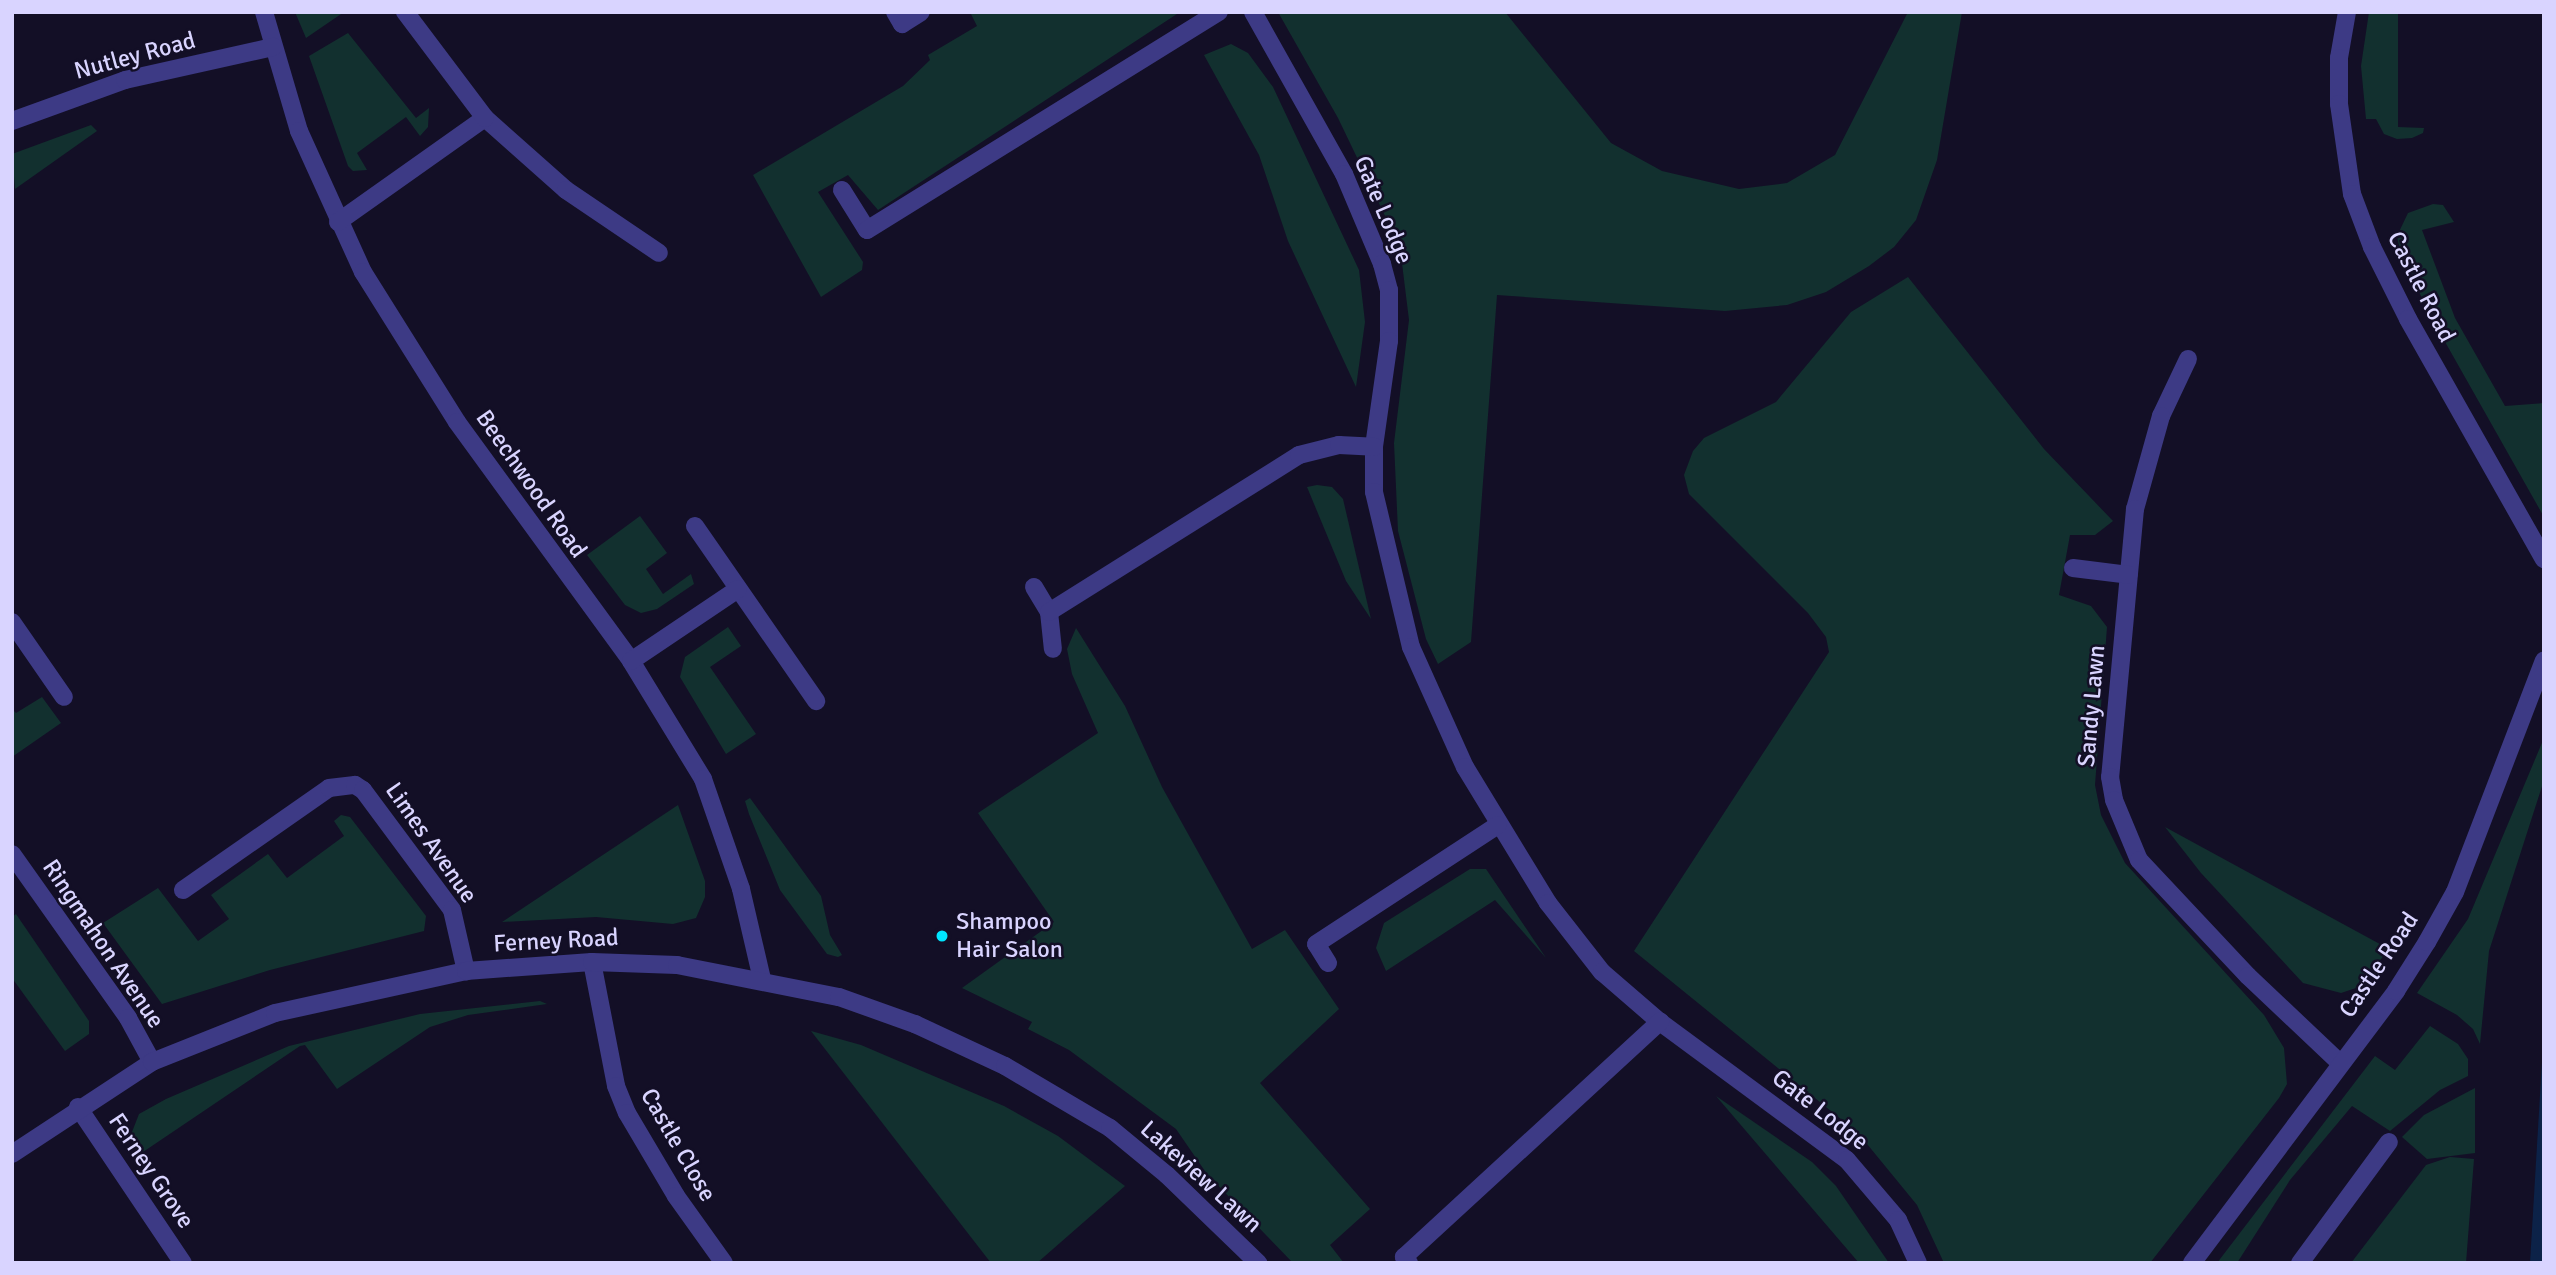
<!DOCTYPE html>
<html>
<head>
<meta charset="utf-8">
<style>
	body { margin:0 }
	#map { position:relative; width:2556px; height:1275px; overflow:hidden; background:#130f26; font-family:Signika,sans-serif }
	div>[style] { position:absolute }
	.green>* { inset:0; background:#12302f }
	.water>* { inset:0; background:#0c2248 }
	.minor>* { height:18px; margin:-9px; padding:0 9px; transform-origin:9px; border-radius:9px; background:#3d3a85 }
	.dots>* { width:19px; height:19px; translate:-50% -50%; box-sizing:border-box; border:4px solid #130f26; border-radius:50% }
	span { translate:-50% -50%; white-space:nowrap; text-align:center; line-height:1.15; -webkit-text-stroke:5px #130f26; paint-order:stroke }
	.street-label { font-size:24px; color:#d9d4ff }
	.poi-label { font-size:24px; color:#d9d4ff }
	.left { translate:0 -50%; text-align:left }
	.frame { position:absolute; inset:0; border:14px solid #d9d4ff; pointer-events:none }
</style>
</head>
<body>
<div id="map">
	<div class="green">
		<i style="clip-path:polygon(295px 12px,344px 12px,306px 38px)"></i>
		<i style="clip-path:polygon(970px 12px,1180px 12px,878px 210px,848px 175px,818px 192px,863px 262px,862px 270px,821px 297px,753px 175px,903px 86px,930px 60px,928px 55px,977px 26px)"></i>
		<i style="clip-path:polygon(1278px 12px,1505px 12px,1611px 143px,1662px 171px,1739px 189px,1787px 183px,1835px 155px,1908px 12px,1962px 12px,1937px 160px,1916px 220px,1894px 247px,1869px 266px,1826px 292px,1787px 305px,1725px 311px,1497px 295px,1471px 642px,1438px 664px,1426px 639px,1398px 531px,1394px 443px,1409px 320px,1400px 247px,1338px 118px)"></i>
		<i style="clip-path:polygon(2369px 12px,2398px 12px,2398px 127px,2424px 128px,2423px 133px,2412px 138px,2397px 139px,2384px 134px,2376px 119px,2366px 119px,2361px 66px)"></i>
		<i style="clip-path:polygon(348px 33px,416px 118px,429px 108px,428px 127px,420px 136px,406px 117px,357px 153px,367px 170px,353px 171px,348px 166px,309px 56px)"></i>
		<i style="clip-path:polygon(1231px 44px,1248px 53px,1273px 87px,1359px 270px,1365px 322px,1356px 387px,1288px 241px,1259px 155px,1204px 55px)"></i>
		<i style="clip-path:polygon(91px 125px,97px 131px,15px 189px,12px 154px)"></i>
		<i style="clip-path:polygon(2433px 204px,2443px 205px,2454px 222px,2422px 230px,2455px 318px,2505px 406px,2544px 403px,2544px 517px,2431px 317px,2400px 252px,2397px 236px,2408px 213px)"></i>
		<i style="clip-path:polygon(1908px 277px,2044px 449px,2113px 521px,2095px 535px,2070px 535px,2059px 595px,2091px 606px,2107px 627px,2095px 785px,2101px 815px,2125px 863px,2264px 1015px,2284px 1048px,2287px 1084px,2279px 1098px,2150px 1263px,1944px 1263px,1917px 1205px,1858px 1133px,1634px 951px,1829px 652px,1826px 637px,1808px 613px,1689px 494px,1684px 475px,1693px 451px,1704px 438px,1776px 402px,1851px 312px)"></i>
		<i style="clip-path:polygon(1317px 485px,1332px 487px,1343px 499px,1371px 619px,1346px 581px,1307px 487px)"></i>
		<i style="clip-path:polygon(640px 516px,667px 553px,646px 569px,663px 594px,691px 574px,694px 584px,657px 609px,641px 613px,625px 605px,587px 555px)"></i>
		<i style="clip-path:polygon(728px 627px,741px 646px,710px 667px,756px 734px,726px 754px,680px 677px,685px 657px)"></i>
		<i style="clip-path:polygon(1076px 628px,1125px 706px,1162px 787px,1252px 949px,1285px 930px,1339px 1009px,1260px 1083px,1370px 1209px,1330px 1245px,1344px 1263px,1293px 1263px,1207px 1174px,1176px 1129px,1069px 1050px,1028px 1029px,1032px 1022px,962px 988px,1054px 922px,978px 813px,1098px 733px,1072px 674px,1067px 649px)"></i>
		<i style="clip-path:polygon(42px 697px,61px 723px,12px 757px,12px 709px,16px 713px)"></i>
		<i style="clip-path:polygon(2544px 738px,2544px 780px,2489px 951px,2480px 1044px,2473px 1029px,2457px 1015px,2417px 993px,2468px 919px)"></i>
		<i style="clip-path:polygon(750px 798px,821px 896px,830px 935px,842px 955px,838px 957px,827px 954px,780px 890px,749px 814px,745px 801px)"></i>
		<i style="clip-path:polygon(678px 805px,705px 881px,705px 897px,696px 918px,673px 924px,596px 917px,502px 922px)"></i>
		<i style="clip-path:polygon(341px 815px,350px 817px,426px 916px,424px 931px,270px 970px,162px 1004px,103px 923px,158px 888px,198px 941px,229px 919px,211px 895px,268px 854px,287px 878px,344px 836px,334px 821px)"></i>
		<i style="clip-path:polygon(2165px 827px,2389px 949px,2359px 987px,2341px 993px,2303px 983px,2201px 873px)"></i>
		<i style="clip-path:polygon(1470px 869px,1486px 869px,1546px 958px,1495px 900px,1386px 971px,1376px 948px,1384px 923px)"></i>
		<i style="clip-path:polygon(16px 914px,89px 1021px,89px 1034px,65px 1051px,12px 978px,12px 917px)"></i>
		<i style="clip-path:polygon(540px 1001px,547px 1004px,468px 1015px,430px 1027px,337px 1089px,305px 1045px,300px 1046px,143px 1152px,132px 1132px,139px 1114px,166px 1099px,289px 1046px,420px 1014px)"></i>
		<i style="clip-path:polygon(2430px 1026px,2458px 1044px,2468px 1059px,2468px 1076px,2440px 1090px,2390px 1131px,2352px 1106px,2290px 1180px,2237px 1263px,2217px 1263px,2375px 1056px,2395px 1070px)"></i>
		<i style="clip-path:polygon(811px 1031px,861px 1045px,1004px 1106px,1058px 1136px,1125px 1186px,1037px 1263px,991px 1263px)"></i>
		<i style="clip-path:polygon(2475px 1088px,2475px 1153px,2427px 1159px,2402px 1137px,2424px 1115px)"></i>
		<i style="clip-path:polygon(1716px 1096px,1812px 1162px,1836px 1186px,1889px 1263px,1859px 1263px)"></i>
		<i style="clip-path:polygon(2450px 1157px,2474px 1159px,2466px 1263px,2351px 1263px,2426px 1165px)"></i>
	</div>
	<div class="water">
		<i style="clip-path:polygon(2544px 1028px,2544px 1263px,2530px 1263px)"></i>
	</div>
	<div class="minor">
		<i style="left:264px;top:12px;width:124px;rotate:73.6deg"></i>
		<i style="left:299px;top:131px;width:155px;rotate:65.6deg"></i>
		<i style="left:363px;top:272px;width:177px;rotate:57.9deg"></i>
		<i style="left:457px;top:422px;width:296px;rotate:53.9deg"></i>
		<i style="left:631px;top:661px;width:138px;rotate:58.6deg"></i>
		<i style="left:703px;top:779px;width:116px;rotate:70.9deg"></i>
		<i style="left:741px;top:889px;width:92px;rotate:76.9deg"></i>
		<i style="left:895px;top:12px;width:14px;rotate:60deg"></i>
		<i style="left:902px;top:24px;width:22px;rotate:-32deg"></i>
		<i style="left:1253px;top:12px;width:186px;rotate:60.7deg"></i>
		<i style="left:1344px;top:174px;width:98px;rotate:67.1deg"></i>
		<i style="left:1382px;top:264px;width:27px;rotate:75deg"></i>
		<i style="left:1389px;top:290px;width:51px;rotate:90deg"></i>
		<i style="left:1389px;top:341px;width:107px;rotate:98.1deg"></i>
		<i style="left:1374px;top:447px;width:45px;rotate:90deg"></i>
		<i style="left:1374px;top:492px;width:159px;rotate:76.6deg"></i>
		<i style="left:1411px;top:647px;width:132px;rotate:65.8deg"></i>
		<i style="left:1465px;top:767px;width:159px;rotate:58.6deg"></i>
		<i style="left:1548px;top:903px;width:88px;rotate:52deg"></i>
		<i style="left:1602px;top:972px;width:77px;rotate:40.8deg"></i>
		<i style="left:1660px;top:1022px;width:232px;rotate:36.4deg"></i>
		<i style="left:1847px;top:1160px;width:79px;rotate:49.6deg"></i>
		<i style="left:1898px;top:1220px;width:47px;rotate:65.1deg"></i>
		<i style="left:2347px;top:12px;width:47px;rotate:99.9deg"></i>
		<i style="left:2339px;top:58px;width:46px;rotate:90deg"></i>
		<i style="left:2339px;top:104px;width:91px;rotate:81.8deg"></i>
		<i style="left:2352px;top:194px;width:57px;rotate:69.3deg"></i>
		<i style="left:2372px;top:247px;width:80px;rotate:63.4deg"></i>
		<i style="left:2408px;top:319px;width:276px;rotate:60.5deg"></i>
		<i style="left:485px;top:118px;width:108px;rotate:41.6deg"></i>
		<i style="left:566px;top:190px;width:112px;rotate:34.1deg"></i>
		<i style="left:12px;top:121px;width:120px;rotate:-19.9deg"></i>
		<i style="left:125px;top:80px;width:152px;rotate:-12.6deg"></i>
		<i style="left:842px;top:190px;width:47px;rotate:58deg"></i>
		<i style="left:867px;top:230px;width:414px;rotate:-31.8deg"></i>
		<i style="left:338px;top:222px;width:180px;rotate:-35.3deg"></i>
		<i style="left:485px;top:118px;width:133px;rotate:-127deg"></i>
		<i style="left:2188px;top:359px;width:63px;rotate:115.3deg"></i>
		<i style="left:2161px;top:416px;width:97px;rotate:105.6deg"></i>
		<i style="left:2135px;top:509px;width:269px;rotate:95.3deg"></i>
		<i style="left:2110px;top:777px;width:23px;rotate:80deg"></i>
		<i style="left:2114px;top:800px;width:65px;rotate:67.4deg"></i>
		<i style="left:2139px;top:860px;width:159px;rotate:46.8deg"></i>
		<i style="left:2248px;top:976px;width:127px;rotate:43.4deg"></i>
		<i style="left:695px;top:526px;width:213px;rotate:55.3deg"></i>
		<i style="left:2073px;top:568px;width:56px;rotate:7.1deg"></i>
		<i style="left:1034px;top:587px;width:29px;rotate:59deg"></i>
		<i style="left:1049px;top:612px;width:37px;rotate:84deg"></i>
		<i style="left:1049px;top:612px;width:295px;rotate:-32.1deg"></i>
		<i style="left:1299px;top:455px;width:41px;rotate:-14deg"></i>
		<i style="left:1339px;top:445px;width:35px;rotate:3deg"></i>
		<i style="left:12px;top:622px;width:91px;rotate:55.3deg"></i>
		<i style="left:631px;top:661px;width:129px;rotate:-33.9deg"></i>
		<i style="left:12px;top:854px;width:201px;rotate:54.7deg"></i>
		<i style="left:128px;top:1018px;width:50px;rotate:61.4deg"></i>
		<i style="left:183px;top:890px;width:178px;rotate:-34.9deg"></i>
		<i style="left:329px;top:788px;width:26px;rotate:-7deg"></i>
		<i style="left:355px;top:785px;width:9px;rotate:32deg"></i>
		<i style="left:363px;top:790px;width:149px;rotate:53.4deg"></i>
		<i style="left:452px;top:910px;width:63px;rotate:77.1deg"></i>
		<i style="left:592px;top:962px;width:126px;rotate:79deg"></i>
		<i style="left:616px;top:1086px;width:29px;rotate:68deg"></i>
		<i style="left:627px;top:1113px;width:96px;rotate:59.4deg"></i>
		<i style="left:676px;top:1196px;width:82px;rotate:54.4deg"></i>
		<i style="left:1328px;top:963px;width:22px;rotate:-122deg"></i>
		<i style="left:1316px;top:944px;width:217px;rotate:-33.2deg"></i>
		<i style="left:78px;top:1107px;width:188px;rotate:56.1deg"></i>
		<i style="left:12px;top:1154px;width:168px;rotate:-33.3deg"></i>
		<i style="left:152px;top:1062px;width:132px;rotate:-21.7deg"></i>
		<i style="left:275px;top:1013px;width:196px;rotate:-12.4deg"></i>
		<i style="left:466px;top:971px;width:126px;rotate:-4.1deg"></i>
		<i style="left:592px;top:962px;width:85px;rotate:2deg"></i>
		<i style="left:677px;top:965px;width:165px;rotate:11.2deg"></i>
		<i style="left:839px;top:997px;width:81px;rotate:19.6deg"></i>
		<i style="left:915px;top:1024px;width:99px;rotate:25deg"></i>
		<i style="left:1005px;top:1066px;width:122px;rotate:30.6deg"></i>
		<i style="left:1110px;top:1128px;width:74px;rotate:39.5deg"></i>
		<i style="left:1167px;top:1175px;width:127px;rotate:44deg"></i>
		<i style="left:1409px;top:1263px;width:8px;rotate:-130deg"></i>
		<i style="left:1404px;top:1257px;width:348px;rotate:-42.6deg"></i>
		<i style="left:2192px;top:1263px;width:340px;rotate:-53.1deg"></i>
		<i style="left:2396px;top:991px;width:58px;rotate:-57.7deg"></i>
		<i style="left:2427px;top:942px;width:57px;rotate:-60.8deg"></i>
		<i style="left:2455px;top:892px;width:248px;rotate:-69deg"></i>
		<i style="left:2300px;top:1263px;width:150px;rotate:-53.7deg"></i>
	</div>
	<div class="dots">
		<i style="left:942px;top:936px;background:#00e5ff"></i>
	</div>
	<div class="street-label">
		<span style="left:135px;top:56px;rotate:-15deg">Nutley Road</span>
		<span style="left:1383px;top:210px;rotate:67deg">Gate Lodge</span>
		<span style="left:2421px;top:287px;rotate:63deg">Castle Road</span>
		<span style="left:531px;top:484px;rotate:55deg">Beechwood Road</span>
		<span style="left:2092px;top:706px;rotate:-85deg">Sandy Lawn</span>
		<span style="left:431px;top:843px;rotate:55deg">Limes Avenue</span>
		<span style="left:556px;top:941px;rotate:-3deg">Ferney Road</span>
		<span style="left:103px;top:944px;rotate:56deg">Ringmahon Avenue</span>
		<span style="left:2379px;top:965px;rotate:-56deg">Castle Road</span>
		<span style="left:1820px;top:1110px;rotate:38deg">Gate Lodge</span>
		<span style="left:678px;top:1145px;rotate:60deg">Castle Close</span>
		<span style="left:151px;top:1171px;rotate:56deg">Ferney Grove</span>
		<span style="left:1201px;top:1177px;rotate:42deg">Lakeview Lawn</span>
	</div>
	<div class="poi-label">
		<span class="left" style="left:956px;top:936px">Shampoo<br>Hair Salon</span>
	</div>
	<div class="frame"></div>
</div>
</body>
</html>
